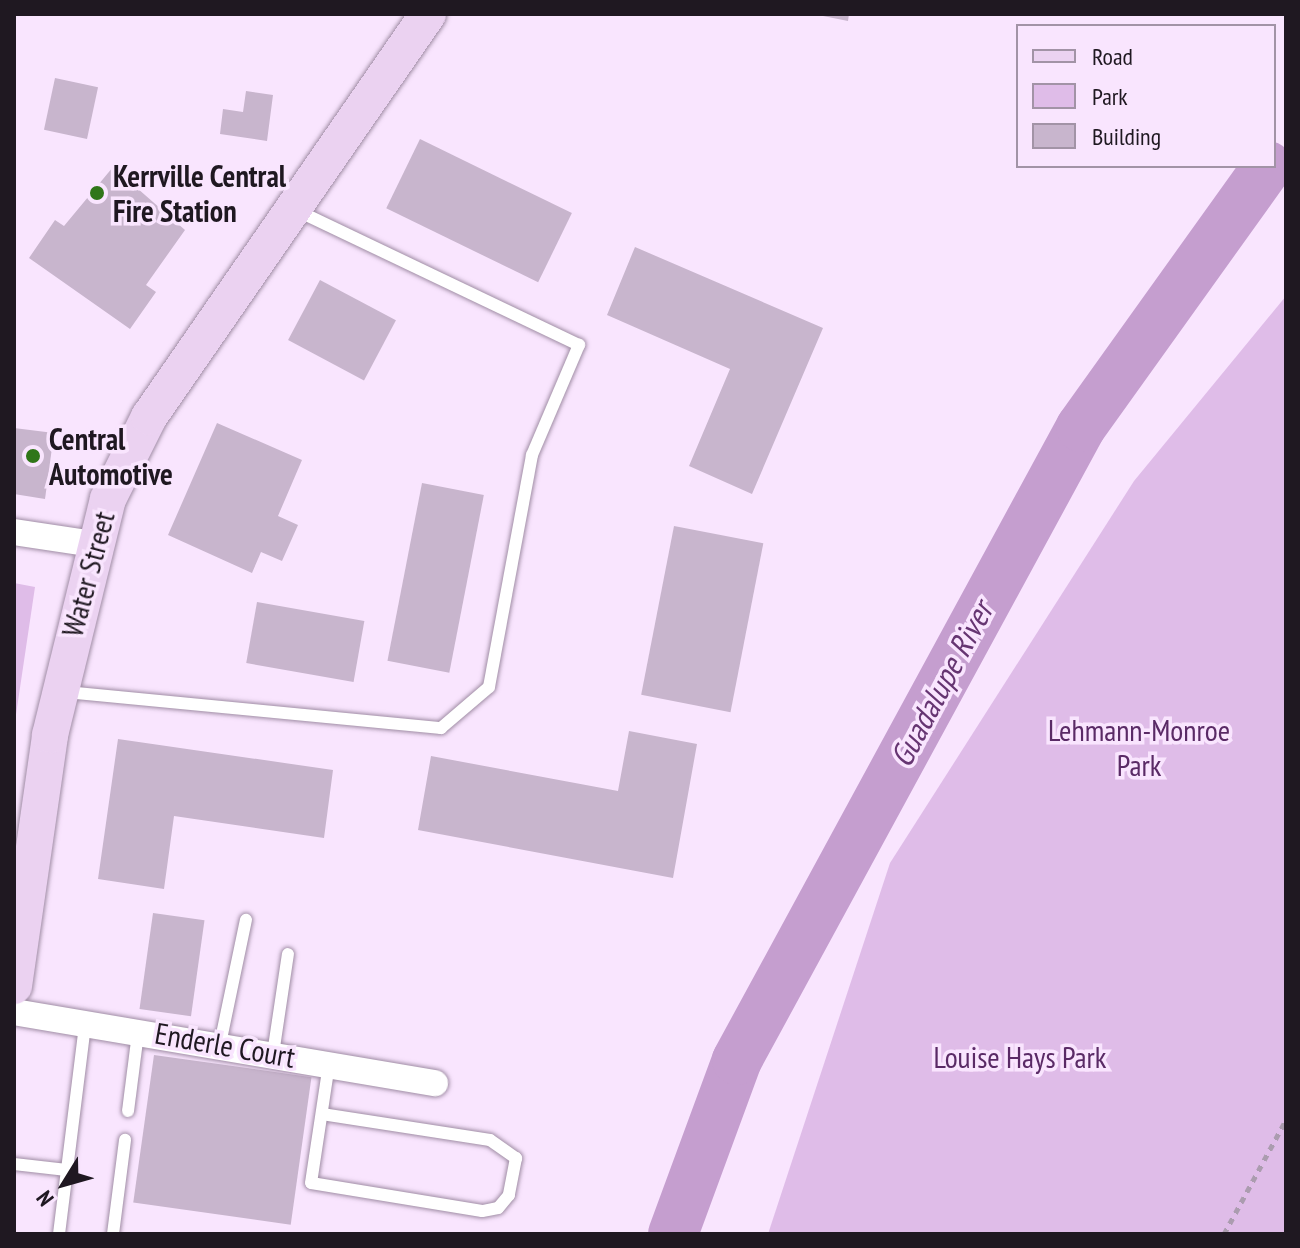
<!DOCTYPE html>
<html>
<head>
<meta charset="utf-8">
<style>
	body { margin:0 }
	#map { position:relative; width:1300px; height:1248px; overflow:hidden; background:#f9e5fe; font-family:"PT Sans Narrow",sans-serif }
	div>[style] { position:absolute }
	.green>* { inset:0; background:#dfbce8 }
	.river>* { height:50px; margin:-25px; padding:0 25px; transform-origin:25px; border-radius:25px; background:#c59ecf }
	.building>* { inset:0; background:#c8b5cd; transform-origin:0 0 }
	.path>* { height:5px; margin-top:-2.5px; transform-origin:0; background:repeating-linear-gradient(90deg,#ab9caf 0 6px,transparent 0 12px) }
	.roads { filter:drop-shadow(0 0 2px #a08da5) drop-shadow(0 0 2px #a08da5) }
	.lane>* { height:12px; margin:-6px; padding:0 6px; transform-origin:6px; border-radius:6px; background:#fff }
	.street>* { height:26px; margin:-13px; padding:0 13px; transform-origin:13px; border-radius:13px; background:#fff }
	.secondary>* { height:36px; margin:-18px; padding:0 18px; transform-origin:18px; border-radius:18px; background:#ebd2f1 }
	.dots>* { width:22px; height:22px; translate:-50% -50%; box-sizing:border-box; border:4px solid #f9e5fe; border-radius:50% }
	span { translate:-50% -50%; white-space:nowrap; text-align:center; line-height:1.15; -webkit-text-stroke:7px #f9e5fe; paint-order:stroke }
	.poi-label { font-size:30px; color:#1f1821; font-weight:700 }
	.left { translate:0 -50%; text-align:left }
	.street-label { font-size:30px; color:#1f1821 }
	.park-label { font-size:30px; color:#5a2a66 }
	.water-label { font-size:32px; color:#663572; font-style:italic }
	.frame { position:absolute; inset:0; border:16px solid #1f1821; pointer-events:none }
	.legend { position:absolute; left:1016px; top:24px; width:260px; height:144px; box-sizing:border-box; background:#f9e5fe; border:2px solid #a293a6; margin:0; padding:10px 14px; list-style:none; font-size:24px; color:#1f1821 }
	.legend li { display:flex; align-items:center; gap:16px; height:40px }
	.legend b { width:40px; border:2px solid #a293a6 }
	.north { position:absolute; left:24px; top:1144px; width:80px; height:80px; -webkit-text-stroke:6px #f9e5fe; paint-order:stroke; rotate:233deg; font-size:22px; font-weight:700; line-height:32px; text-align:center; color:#1f1821 }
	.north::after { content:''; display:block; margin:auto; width:28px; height:36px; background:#1f1821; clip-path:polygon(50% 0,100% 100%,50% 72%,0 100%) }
</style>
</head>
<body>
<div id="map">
	<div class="green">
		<i style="clip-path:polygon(1286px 296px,1286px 1234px,768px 1234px,890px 863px,1134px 481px)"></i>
		<i style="clip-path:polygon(14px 583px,35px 587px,14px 728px)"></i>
	</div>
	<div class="river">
		<i style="left:673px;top:1234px;width:185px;rotate:-69.8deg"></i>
		<i style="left:737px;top:1060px;width:720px;rotate:-61.48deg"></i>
		<i style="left:1081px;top:427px;width:321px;rotate:-54.4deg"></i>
	</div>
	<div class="building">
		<i style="clip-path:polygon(813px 14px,849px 14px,848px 21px)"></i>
		<i style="left:55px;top:78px;width:44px;height:53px;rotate:12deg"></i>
		<i style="clip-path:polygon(246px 91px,273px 95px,267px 141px,220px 134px,223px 109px,243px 112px)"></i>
		<i style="left:420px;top:139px;width:169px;height:77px;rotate:26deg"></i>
		<i style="clip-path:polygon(113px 167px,185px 230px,146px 285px,156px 292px,130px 329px,29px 258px,55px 220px,64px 226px)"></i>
		<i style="clip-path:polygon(635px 247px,823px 328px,752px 494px,689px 466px,730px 369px,607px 315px)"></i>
		<i style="left:320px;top:280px;width:86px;height:68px;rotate:28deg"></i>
		<i style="clip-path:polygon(217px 423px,302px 460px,278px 516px,298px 525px,282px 561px,261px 552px,252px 573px,168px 535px)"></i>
		<i style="clip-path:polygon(14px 428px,54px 433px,45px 499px,14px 494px)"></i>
		<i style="left:422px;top:483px;width:63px;height:181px;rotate:11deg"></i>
		<i style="left:674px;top:526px;width:91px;height:172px;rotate:11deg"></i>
		<i style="left:257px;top:602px;width:109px;height:62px;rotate:10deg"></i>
		<i style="clip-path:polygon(629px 731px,697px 744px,673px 878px,418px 830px,431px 756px,618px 791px)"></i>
		<i style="clip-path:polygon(118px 739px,333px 770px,324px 838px,174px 816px,164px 889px,98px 879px)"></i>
		<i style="left:153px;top:913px;width:52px;height:97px;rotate:8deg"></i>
		<i style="left:154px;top:1055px;width:159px;height:149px;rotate:8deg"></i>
	</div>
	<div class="path">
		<i style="left:1224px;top:1234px;width:130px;rotate:-61.5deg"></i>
	</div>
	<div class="roads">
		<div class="lane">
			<i style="left:66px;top:692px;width:377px;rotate:5.5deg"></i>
			<i style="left:441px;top:728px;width:63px;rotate:-40.5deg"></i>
			<i style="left:489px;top:687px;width:236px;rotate:-79.5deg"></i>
			<i style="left:532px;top:455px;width:120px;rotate:-66.9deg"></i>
			<i style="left:579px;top:345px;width:314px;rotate:-154.5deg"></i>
			<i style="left:220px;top:1044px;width:127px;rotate:-78.2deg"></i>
			<i style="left:273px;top:1054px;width:101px;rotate:-81.5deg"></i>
			<i style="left:128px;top:1111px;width:79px;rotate:-82.7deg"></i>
			<i style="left:322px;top:1114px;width:170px;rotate:8.8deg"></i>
			<i style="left:490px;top:1140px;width:32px;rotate:35deg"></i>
			<i style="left:516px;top:1158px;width:38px;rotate:101deg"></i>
			<i style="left:509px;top:1195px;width:17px;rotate:130deg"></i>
			<i style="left:498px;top:1208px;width:16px;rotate:169deg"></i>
			<i style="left:482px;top:1211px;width:173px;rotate:-170.7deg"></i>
			<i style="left:311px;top:1183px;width:120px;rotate:-81.4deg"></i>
			<i style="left:14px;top:1164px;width:53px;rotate:6.5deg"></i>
			<i style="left:59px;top:1234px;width:212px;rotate:-82.9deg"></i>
			<i style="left:113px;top:1234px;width:95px;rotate:-82.7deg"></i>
		</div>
		<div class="street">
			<i style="left:14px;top:532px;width:80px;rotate:8.6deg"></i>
			<i style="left:14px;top:1012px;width:427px;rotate:9.6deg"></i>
		</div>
		<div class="secondary">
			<i style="left:14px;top:986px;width:254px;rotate:-81.8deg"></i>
			<i style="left:50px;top:735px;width:243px;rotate:-76.2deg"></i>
			<i style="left:108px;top:499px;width:92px;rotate:-63.4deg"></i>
			<i style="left:149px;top:417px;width:490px;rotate:-55.3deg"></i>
		</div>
	</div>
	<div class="dots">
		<i style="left:97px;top:193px;background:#307619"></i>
		<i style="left:33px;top:456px;background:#307619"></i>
	</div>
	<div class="poi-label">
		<span class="left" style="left:113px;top:193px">Kerrville Central<br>Fire Station</span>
		<span class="left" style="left:49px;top:456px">Central<br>Automotive</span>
	</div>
	<div class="street-label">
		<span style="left:88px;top:574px;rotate:-75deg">Water Street</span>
		<span style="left:225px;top:1045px;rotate:10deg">Enderle Court</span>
	</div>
	<div class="park-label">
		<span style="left:1139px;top:747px">Lehmann-Monroe<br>Park</span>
		<span style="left:1020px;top:1057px">Louise Hays Park</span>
	</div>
	<div class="water-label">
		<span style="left:941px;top:684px;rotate:-62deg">Guadalupe River</span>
	</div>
	<div class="frame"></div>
	<ul class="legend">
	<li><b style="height:10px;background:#ebd2f1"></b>Road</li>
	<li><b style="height:22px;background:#dfbce8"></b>Park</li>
	<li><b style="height:22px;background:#c8b5cd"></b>Building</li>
	</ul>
	<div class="north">N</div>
</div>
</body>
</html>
